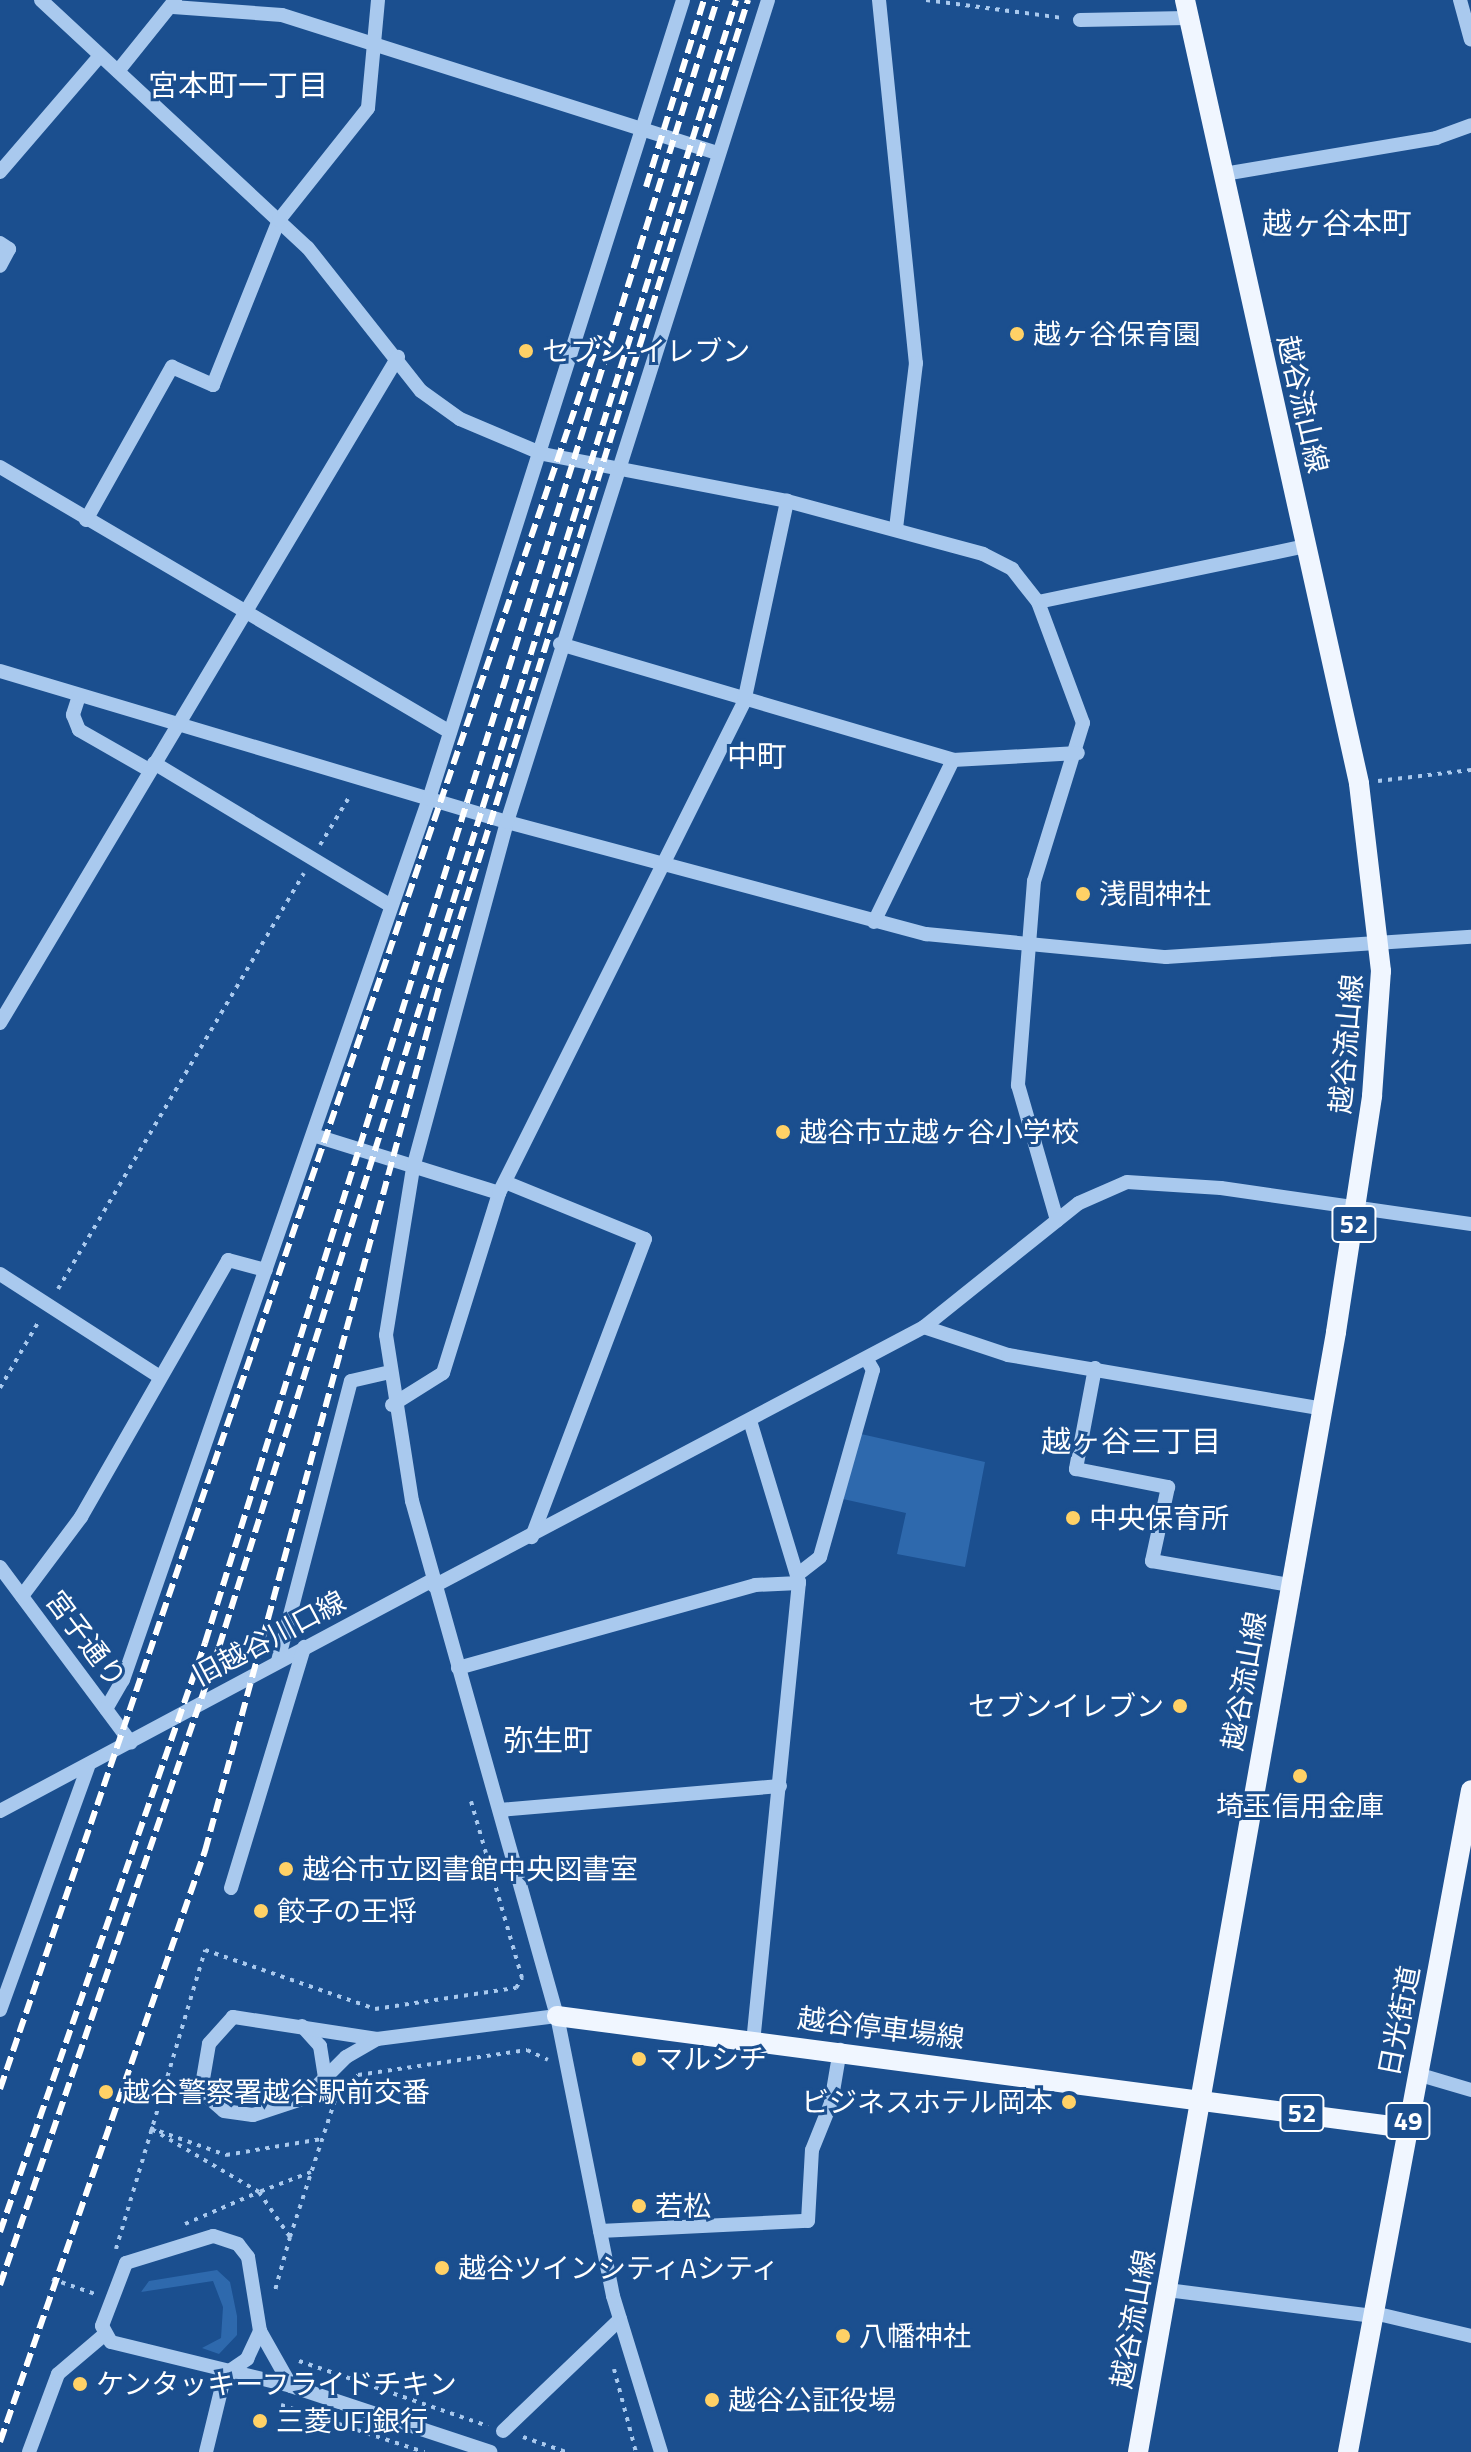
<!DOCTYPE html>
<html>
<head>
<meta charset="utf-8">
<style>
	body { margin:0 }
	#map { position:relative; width:1471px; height:2452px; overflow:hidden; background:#1b4f8f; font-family:"Titillium Web","Noto Sans JP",sans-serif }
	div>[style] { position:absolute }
	.green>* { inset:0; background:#2e69ad }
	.path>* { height:4px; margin-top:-2px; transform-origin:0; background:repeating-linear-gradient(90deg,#a9c9ee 0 4px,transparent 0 10px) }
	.minor>* { height:14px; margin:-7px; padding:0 7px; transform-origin:7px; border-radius:7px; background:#a9c9ee }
	.major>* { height:20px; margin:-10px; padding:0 10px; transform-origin:10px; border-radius:10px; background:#f0f6ff }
	.rail>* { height:6px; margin-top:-3px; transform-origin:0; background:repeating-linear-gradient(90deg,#fff 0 14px,transparent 0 20px) }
	.dots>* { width:22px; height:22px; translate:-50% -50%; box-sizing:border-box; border:4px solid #1b4f8f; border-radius:50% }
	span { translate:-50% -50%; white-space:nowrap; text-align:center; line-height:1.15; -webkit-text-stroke:6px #1b4f8f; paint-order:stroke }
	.shield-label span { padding:2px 6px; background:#1b4f8f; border:2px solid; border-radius:6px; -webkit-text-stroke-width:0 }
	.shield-label { font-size:26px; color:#fff; font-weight:700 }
	.poi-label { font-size:28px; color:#fff }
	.left { translate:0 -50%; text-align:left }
	.right { translate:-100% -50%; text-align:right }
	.street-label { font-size:28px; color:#fff }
	.neighbourhood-label { font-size:30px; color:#fff }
</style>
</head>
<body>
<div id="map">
	<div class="green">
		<i style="clip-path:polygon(861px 1434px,985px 1462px,965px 1567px,897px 1554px,906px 1513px,843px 1499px)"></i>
		<i style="clip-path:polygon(217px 2270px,230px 2282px,237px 2316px,237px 2335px,219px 2354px,202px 2348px,221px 2338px,223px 2307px,213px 2281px,141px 2292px,149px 2281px)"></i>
	</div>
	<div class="path">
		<i style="left:926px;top:0;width:137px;rotate:7.5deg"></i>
		<i style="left:1378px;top:781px;width:94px;rotate:-6.7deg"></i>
		<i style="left:320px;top:845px;width:54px;rotate:-58.7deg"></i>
		<i style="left:58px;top:1289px;width:483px;rotate:-59.4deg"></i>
		<i style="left:0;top:1388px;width:78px;rotate:-59.8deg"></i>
		<i style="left:311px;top:2172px;width:56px;rotate:159deg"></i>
		<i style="left:259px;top:2192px;width:126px;rotate:-149.6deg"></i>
		<i style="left:150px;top:2128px;width:81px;rotate:19.6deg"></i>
		<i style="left:226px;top:2155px;width:97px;rotate:-9.5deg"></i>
		<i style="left:185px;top:2224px;width:81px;rotate:-23.4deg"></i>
		<i style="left:259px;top:2192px;width:55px;rotate:55.4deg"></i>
		<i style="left:290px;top:2237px;width:59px;rotate:105.7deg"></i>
		<i style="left:290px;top:2237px;width:147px;rotate:-71.8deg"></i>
		<i style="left:336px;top:2097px;width:31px;rotate:-45deg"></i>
		<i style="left:358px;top:2075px;width:171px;rotate:-8.4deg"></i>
		<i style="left:527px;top:2050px;width:23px;rotate:25deg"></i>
		<i style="left:116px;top:2249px;width:312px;rotate:-73.4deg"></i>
		<i style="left:205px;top:1950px;width:180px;rotate:19.1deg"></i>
		<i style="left:375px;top:2009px;width:143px;rotate:-8.5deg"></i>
		<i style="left:516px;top:1988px;width:12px;rotate:-59deg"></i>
		<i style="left:522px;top:1978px;width:184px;rotate:-106.1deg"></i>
		<i style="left:52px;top:2279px;width:46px;rotate:19.2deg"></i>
		<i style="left:299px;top:2361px;width:200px;rotate:19deg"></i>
		<i style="left:614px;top:2369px;width:86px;rotate:75.2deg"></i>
		<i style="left:281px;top:2405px;width:151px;rotate:18.2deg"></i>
		<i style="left:523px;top:2437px;width:46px;rotate:19.2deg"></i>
	</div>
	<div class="minor">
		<i style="left:41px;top:0;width:364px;rotate:42.9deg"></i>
		<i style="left:308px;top:248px;width:182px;rotate:51.7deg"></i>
		<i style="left:421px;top:391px;width:48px;rotate:35.7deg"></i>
		<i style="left:460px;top:419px;width:90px;rotate:22.9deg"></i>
		<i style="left:543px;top:454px;width:248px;rotate:10.9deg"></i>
		<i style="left:787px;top:501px;width:203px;rotate:15.1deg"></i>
		<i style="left:983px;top:554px;width:33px;rotate:27deg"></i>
		<i style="left:1012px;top:569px;width:42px;rotate:51.8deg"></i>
		<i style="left:1038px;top:602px;width:129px;rotate:69.6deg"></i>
		<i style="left:1083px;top:723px;width:165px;rotate:107.2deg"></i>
		<i style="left:1034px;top:881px;width:205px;rotate:94.5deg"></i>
		<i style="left:1018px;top:1085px;width:141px;rotate:73.9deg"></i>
		<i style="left:879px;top:0;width:365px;rotate:84.2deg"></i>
		<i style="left:916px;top:363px;width:167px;rotate:96.9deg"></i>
		<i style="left:1460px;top:0;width:41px;rotate:74.6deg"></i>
		<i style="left:173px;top:7px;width:109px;rotate:4.2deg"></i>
		<i style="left:282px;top:15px;width:454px;rotate:17.6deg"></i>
		<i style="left:1080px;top:20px;width:107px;rotate:-1.1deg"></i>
		<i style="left:118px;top:71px;width:91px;rotate:-51.2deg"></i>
		<i style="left:0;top:172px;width:152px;rotate:-49.3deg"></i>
		<i style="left:1224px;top:174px;width:215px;rotate:-9.6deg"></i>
		<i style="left:1436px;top:138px;width:37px;rotate:-20deg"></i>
		<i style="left:0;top:243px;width:11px;rotate:34deg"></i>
		<i style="left:9px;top:249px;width:19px;rotate:118deg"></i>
		<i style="left:0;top:467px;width:522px;rotate:30.49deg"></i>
		<i style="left:86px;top:520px;width:176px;rotate:-60.7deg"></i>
		<i style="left:172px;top:367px;width:45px;rotate:23.7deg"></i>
		<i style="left:213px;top:385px;width:178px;rotate:-68.2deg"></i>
		<i style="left:279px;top:220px;width:143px;rotate:-51.5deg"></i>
		<i style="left:368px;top:108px;width:108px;rotate:-84.7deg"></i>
		<i style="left:1038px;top:602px;width:274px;rotate:-11.8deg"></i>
		<i style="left:560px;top:644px;width:410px;rotate:16.4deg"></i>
		<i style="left:953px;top:760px;width:125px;rotate:-3.2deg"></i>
		<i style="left:0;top:671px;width:529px;rotate:16.59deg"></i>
		<i style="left:507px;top:822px;width:434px;rotate:15deg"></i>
		<i style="left:926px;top:934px;width:241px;rotate:5.5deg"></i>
		<i style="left:1166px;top:957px;width:306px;rotate:-3.8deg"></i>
		<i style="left:79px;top:696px;width:20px;rotate:108deg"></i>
		<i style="left:73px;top:715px;width:16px;rotate:68deg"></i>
		<i style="left:79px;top:730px;width:81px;rotate:29.7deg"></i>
		<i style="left:154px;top:763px;width:277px;rotate:31.1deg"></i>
		<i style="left:874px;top:922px;width:180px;rotate:-64deg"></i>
		<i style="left:0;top:1023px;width:776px;rotate:-59.14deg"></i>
		<i style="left:313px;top:1135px;width:195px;rotate:17.3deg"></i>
		<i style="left:505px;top:1182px;width:151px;rotate:22.2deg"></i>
		<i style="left:645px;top:1239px;width:319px;rotate:110.8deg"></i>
		<i style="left:0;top:1274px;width:190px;rotate:32.8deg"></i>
		<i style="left:924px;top:1327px;width:89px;rotate:18.4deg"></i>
		<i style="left:1008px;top:1355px;width:320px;rotate:9.7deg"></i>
		<i style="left:1095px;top:1368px;width:103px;rotate:100.7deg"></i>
		<i style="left:1076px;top:1469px;width:94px;rotate:11.1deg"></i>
		<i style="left:1168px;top:1487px;width:76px;rotate:102.2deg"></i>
		<i style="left:1152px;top:1561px;width:139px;rotate:9.9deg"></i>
		<i style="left:392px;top:1405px;width:60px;rotate:-32.1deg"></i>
		<i style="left:443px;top:1373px;width:189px;rotate:-72.7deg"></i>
		<i style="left:499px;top:1193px;width:549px;rotate:-63.48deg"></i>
		<i style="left:744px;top:702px;width:206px;rotate:-77.9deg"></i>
		<i style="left:751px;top:1424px;width:165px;rotate:73.1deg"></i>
		<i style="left:799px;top:1582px;width:459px;rotate:95.7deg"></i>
		<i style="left:0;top:1567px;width:219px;rotate:53.3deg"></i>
		<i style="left:797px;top:1575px;width:29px;rotate:-38deg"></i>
		<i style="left:820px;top:1557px;width:194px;rotate:-74.2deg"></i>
		<i style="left:873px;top:1370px;width:12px;rotate:-121deg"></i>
		<i style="left:434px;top:1586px;width:554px;rotate:-27.86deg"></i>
		<i style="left:924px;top:1327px;width:198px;rotate:-38.7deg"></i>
		<i style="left:1079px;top:1203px;width:52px;rotate:-23.6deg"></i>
		<i style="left:1127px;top:1182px;width:94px;rotate:3.7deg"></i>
		<i style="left:1221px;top:1188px;width:253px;rotate:8.2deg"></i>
		<i style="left:22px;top:1596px;width:99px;rotate:-53.2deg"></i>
		<i style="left:81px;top:1517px;width:296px;rotate:-60.2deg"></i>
		<i style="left:228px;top:1260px;width:39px;rotate:15deg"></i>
		<i style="left:278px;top:1661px;width:289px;rotate:-75.4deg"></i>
		<i style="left:351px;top:1381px;width:39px;rotate:-13deg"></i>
		<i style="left:458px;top:1668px;width:308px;rotate:-15.6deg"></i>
		<i style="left:755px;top:1585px;width:44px;rotate:-2.6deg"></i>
		<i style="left:106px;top:1709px;width:34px;rotate:-60deg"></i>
		<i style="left:123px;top:1680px;width:933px;rotate:-70.85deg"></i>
		<i style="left:429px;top:799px;width:838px;rotate:-72.36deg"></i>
		<i style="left:500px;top:1810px;width:281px;rotate:-4.9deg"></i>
		<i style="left:0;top:1811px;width:490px;rotate:-28.1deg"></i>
		<i style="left:231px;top:1888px;width:252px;rotate:-73.1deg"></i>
		<i style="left:0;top:2010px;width:258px;rotate:-70.1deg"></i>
		<i style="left:302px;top:2026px;width:27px;rotate:48deg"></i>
		<i style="left:320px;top:2046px;width:32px;rotate:81deg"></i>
		<i style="left:377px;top:2039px;width:146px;rotate:-171.3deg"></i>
		<i style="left:233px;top:2017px;width:36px;rotate:132deg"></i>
		<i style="left:209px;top:2044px;width:48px;rotate:99.7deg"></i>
		<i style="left:201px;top:2091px;width:30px;rotate:41deg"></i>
		<i style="left:224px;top:2111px;width:29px;rotate:8deg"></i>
		<i style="left:253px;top:2115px;width:55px;rotate:-18.1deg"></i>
		<i style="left:305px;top:2098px;width:58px;rotate:-45deg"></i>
		<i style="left:346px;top:2057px;width:36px;rotate:-30deg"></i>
		<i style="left:377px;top:2039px;width:181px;rotate:-7.3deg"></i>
		<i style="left:1417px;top:2074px;width:56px;rotate:16.5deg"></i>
		<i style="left:600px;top:2231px;width:208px;rotate:-2.8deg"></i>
		<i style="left:808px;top:2221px;width:71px;rotate:-86.8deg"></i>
		<i style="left:812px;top:2150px;width:51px;rotate:-68deg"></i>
		<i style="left:831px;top:2103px;width:54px;rotate:-80.4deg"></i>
		<i style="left:1167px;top:2290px;width:208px;rotate:7.2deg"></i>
		<i style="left:1374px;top:2313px;width:100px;rotate:13.3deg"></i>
		<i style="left:291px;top:2386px;width:63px;rotate:-119.4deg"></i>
		<i style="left:260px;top:2331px;width:75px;rotate:-99.2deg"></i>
		<i style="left:248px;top:2257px;width:16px;rotate:-128deg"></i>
		<i style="left:238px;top:2244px;width:26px;rotate:-162deg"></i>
		<i style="left:213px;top:2236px;width:91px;rotate:162.8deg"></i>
		<i style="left:126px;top:2263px;width:67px;rotate:110.9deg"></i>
		<i style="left:102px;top:2326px;width:18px;rotate:61deg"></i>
		<i style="left:111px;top:2342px;width:185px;rotate:13.7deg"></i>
		<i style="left:291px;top:2386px;width:210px;rotate:18.3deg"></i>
		<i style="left:503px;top:2431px;width:162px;rotate:-43.7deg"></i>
		<i style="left:29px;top:2452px;width:83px;rotate:-69.6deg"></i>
		<i style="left:58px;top:2374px;width:60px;rotate:-40.3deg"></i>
		<i style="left:206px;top:2452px;width:80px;rotate:-76.3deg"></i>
		<i style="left:225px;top:2374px;width:27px;rotate:-34deg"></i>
		<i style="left:247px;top:2359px;width:31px;rotate:-65deg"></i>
		<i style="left:661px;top:2452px;width:163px;rotate:-107.1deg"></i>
		<i style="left:613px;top:2296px;width:286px;rotate:-101.3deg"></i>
		<i style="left:557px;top:2016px;width:535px;rotate:-105.72deg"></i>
		<i style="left:412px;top:1501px;width:168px;rotate:-98.9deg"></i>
		<i style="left:386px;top:1335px;width:169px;rotate:-80.8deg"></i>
		<i style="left:413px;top:1168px;width:359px;rotate:-74.8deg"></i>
		<i style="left:507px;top:822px;width:862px;rotate:-72.38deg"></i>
	</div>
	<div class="major">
		<i style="left:557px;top:2016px;width:857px;rotate:7.51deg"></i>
		<i style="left:1138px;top:2452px;width:1137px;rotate:-79.97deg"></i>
		<i style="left:1336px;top:1332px;width:239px;rotate:-81.3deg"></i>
		<i style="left:1372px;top:1096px;width:125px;rotate:-85.9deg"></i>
		<i style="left:1381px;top:971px;width:189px;rotate:-96.7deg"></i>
		<i style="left:1359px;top:783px;width:802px;rotate:-102.53deg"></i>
		<i style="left:1348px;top:2452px;width:673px;rotate:-79.47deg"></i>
	</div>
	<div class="rail">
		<i style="left:646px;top:187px;width:196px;rotate:-72.8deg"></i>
		<i style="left:0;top:2089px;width:1853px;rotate:-71.11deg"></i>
		<i style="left:0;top:2232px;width:624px;rotate:-70.81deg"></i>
		<i style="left:205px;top:1643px;width:1721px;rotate:-72.69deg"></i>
		<i style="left:0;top:2285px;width:675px;rotate:-71.05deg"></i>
		<i style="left:219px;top:1647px;width:1726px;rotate:-72.57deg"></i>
		<i style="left:0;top:2442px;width:626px;rotate:-70.87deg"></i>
		<i style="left:205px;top:1851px;width:906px;rotate:-74.83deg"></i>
		<i style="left:442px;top:977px;width:1024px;rotate:-72.61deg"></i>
	</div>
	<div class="dots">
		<i style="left:1017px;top:334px;background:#ffd166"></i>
		<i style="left:526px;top:351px;background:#ffd166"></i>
		<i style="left:1083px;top:894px;background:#ffd166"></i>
		<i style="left:783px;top:1132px;background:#ffd166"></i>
		<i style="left:1073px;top:1518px;background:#ffd166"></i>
		<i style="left:1180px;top:1706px;background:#ffd166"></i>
		<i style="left:1300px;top:1776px;background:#ffd166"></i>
		<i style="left:286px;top:1869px;background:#ffd166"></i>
		<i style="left:261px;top:1911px;background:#ffd166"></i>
		<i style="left:639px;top:2059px;background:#ffd166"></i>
		<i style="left:106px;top:2092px;background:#ffd166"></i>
		<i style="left:1069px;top:2102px;background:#ffd166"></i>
		<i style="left:639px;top:2206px;background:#ffd166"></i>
		<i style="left:442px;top:2268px;background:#ffd166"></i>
		<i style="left:843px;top:2336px;background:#ffd166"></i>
		<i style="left:80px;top:2384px;background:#ffd166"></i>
		<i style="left:712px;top:2400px;background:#ffd166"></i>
		<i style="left:260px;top:2421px;background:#ffd166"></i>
	</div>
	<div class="shield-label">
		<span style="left:1354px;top:1224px">52</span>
		<span style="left:1302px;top:2113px">52</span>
		<span style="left:1408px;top:2121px">49</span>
	</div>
	<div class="poi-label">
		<span class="left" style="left:1033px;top:334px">越ヶ谷保育園</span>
		<span class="left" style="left:542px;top:351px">セブン-イレブン</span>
		<span class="left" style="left:1099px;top:894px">浅間神社</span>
		<span class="left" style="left:799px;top:1132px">越谷市立越ヶ谷小学校</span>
		<span class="left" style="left:1089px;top:1518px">中央保育所</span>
		<span class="right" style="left:1164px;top:1706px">セブンイレブン</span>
		<span style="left:1300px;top:1806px">埼玉信用金庫</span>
		<span class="left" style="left:302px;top:1869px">越谷市立図書館中央図書室</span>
		<span class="left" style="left:277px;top:1911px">餃子の王将</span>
		<span class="left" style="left:655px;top:2059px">マルシチ</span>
		<span class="left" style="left:122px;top:2092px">越谷警察署越谷駅前交番</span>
		<span class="right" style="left:1053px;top:2102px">ビジネスホテル岡本</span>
		<span class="left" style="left:655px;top:2206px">若松</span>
		<span class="left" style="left:458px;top:2268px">越谷ツインシティAシティ</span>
		<span class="left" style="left:859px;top:2336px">八幡神社</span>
		<span class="left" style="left:96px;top:2384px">ケンタッキーフライドチキン</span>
		<span class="left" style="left:728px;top:2400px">越谷公証役場</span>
		<span class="left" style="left:276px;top:2421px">三菱UFJ銀行</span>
	</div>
	<div class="street-label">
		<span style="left:1303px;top:404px;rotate:77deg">越谷流山線</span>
		<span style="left:1346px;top:1044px;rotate:-85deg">越谷流山線</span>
		<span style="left:269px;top:1638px;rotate:-28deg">旧越谷川口線</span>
		<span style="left:86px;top:1639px;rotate:53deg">宮子通り</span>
		<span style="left:1244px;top:1681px;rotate:-80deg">越谷流山線</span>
		<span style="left:1399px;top:2021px;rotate:-79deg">日光街道</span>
		<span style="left:881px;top:2028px;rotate:7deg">越谷停車場線</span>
		<span style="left:1133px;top:2319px;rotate:-80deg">越谷流山線</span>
	</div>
	<div class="neighbourhood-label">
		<span style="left:238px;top:85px">宮本町一丁目</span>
		<span style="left:1337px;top:223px">越ヶ谷本町</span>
		<span style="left:757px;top:756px">中町</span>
		<span style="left:1131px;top:1441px">越ヶ谷三丁目</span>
		<span style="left:548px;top:1740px">弥生町</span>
	</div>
</div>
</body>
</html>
